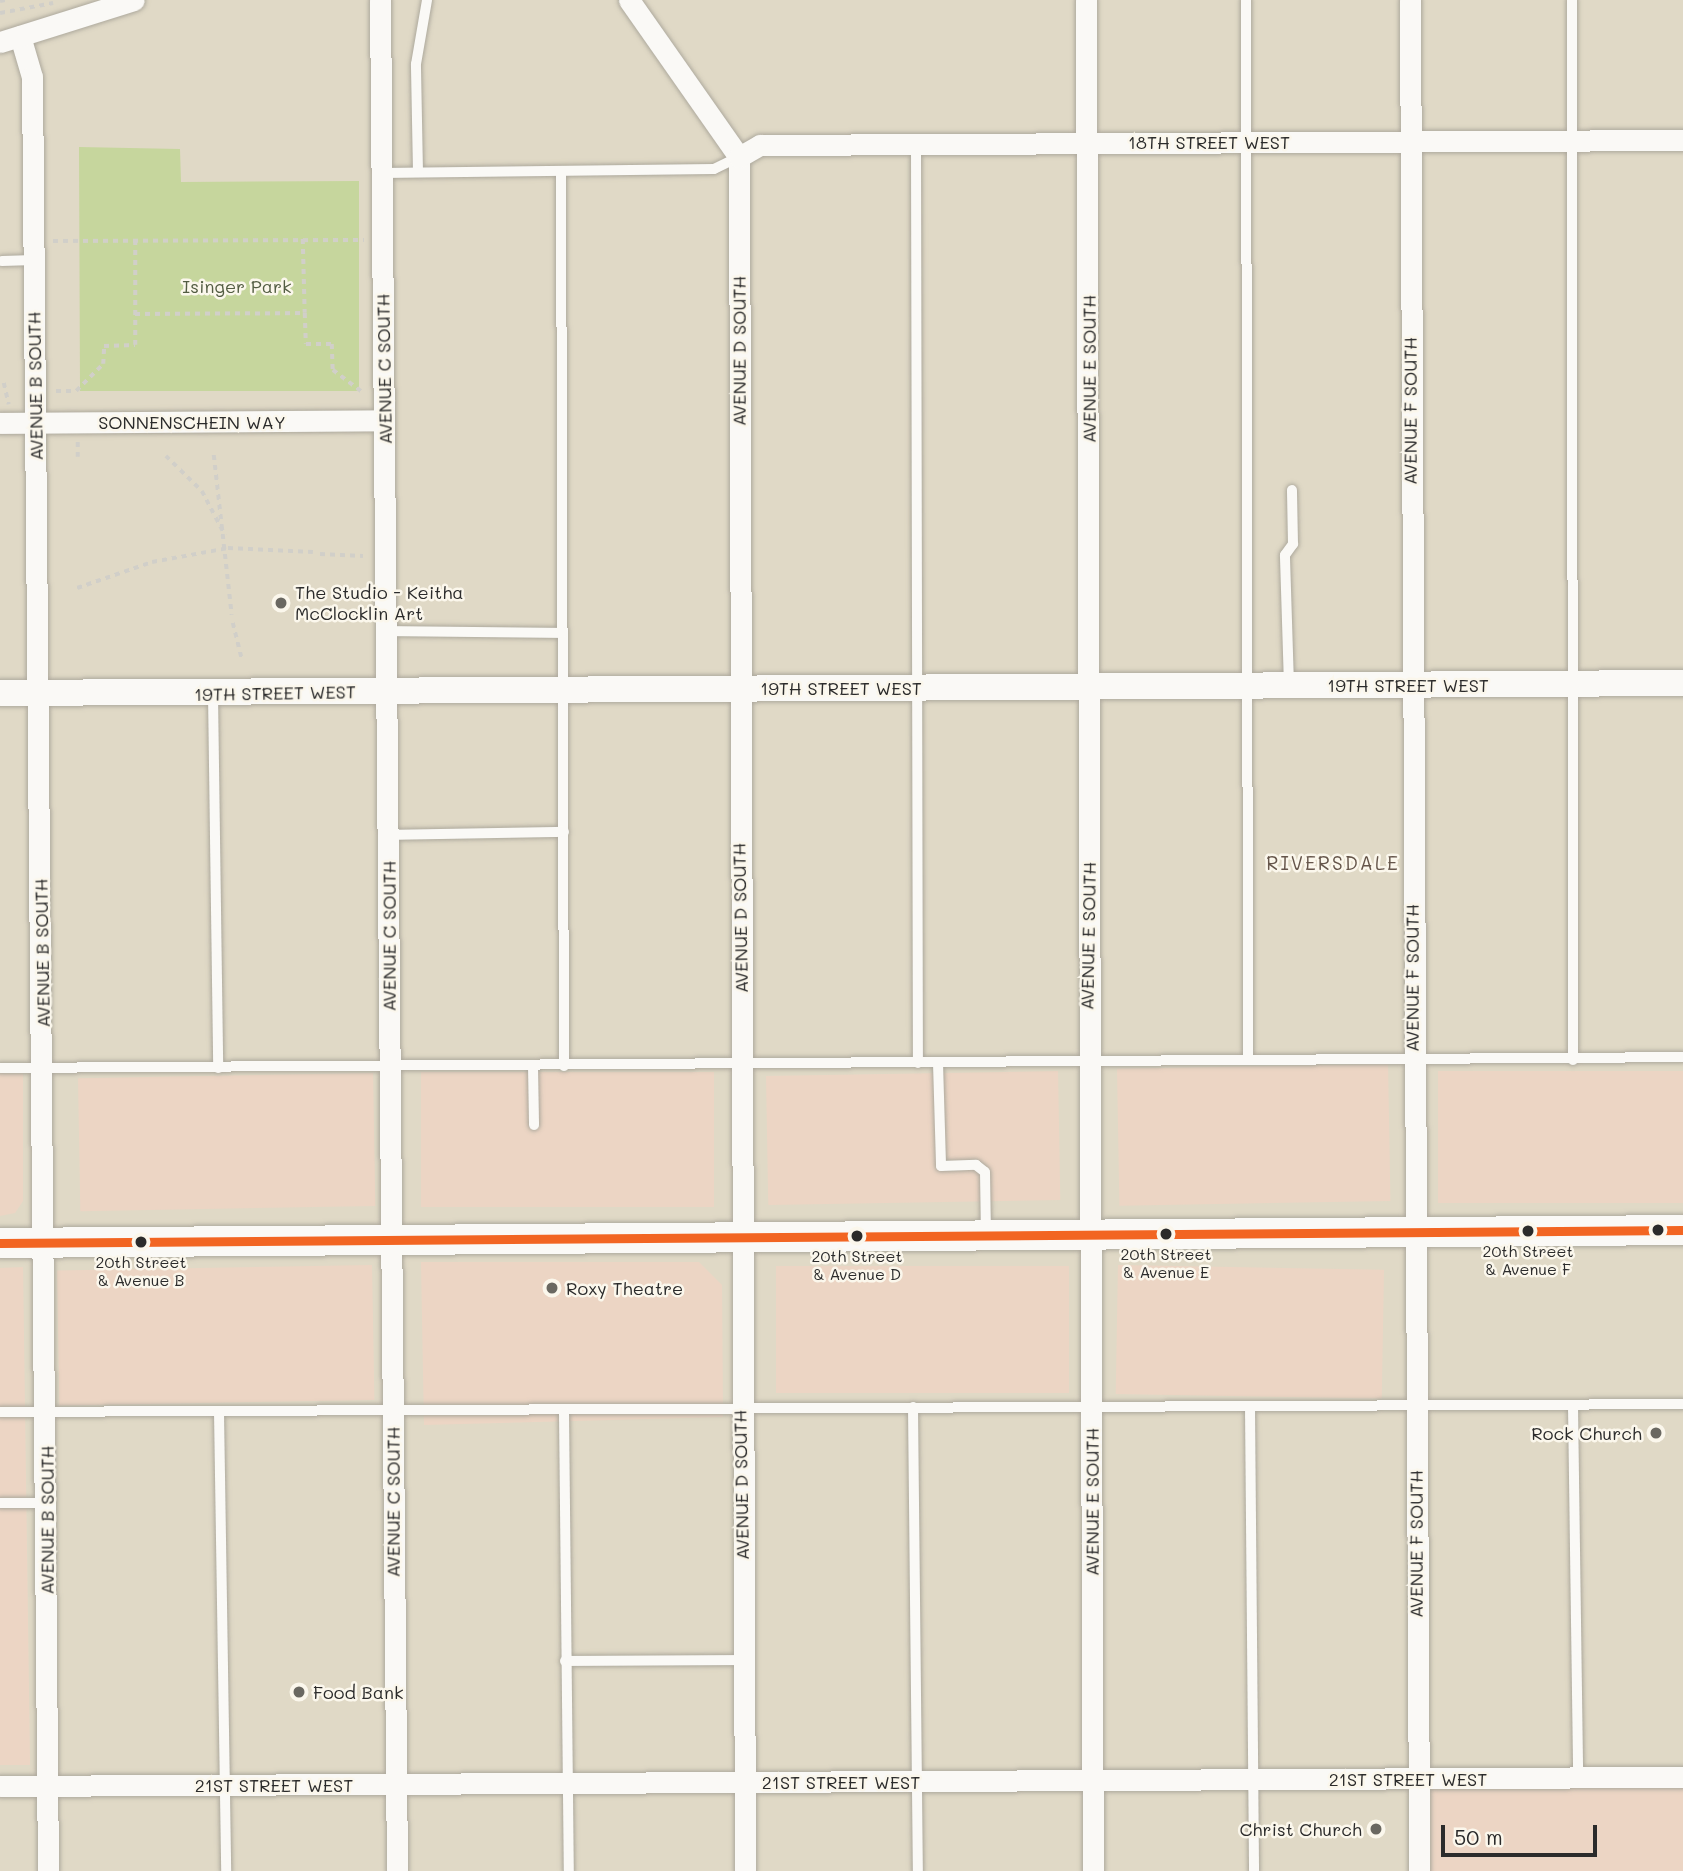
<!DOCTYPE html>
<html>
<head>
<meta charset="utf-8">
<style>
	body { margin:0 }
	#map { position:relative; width:1683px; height:1871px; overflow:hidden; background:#e0d9c6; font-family:Mali,sans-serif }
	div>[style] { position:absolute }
	.built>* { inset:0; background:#ecd5c4; transform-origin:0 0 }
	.green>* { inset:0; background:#c6d69d }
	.path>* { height:3.5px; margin-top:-1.75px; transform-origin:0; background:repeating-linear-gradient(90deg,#d1cfc9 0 5px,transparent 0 10px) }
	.roads { filter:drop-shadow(0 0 2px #ada99d) drop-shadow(0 0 2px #ada99d) }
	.service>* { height:10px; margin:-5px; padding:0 5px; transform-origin:5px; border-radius:5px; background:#faf9f6 }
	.minor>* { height:21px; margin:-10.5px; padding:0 10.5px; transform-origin:10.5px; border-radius:10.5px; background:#faf9f6 }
	.tertiary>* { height:26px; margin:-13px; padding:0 13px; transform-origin:13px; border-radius:13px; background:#faf9f6 }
	.secondary>* { height:30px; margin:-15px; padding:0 15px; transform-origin:15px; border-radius:15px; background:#faf9f6 }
	.bus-1>* { height:9px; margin:-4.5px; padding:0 4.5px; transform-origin:4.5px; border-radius:4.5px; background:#f26522 }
	.dots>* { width:19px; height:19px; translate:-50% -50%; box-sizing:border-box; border:4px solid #fbf7ec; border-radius:50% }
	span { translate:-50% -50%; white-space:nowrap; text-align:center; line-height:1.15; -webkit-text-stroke:5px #fbf7ec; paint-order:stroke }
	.bus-label { font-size:16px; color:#2b2b2b }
	.street-label { font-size:18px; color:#2b2b2b }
	.park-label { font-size:18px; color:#535d43 }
	.poi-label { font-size:18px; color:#2b2b2b }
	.left { translate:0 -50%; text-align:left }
	.right { translate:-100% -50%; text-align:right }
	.neighbourhood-label { font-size:19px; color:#65554a; letter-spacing:2px }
	.scale { position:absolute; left:1441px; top:1825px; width:156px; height:32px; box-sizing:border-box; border:4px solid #2b2b2b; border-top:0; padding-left:9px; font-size:21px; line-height:24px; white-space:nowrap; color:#2b2b2b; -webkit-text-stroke:5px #fbf7ec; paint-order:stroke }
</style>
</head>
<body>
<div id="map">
	<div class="built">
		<i style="left:1388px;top:1064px;width:137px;height:271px;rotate:89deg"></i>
		<i style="left:1058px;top:1071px;width:129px;height:292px;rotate:89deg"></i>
		<i style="left:1683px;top:1071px;width:132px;height:245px;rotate:90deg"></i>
		<i style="left:714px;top:1072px;width:135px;height:293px;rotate:90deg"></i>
		<i style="clip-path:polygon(23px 1073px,23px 1201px,15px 1213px,0 1216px,0 1073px)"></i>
		<i style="left:373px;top:1073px;width:133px;height:295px;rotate:89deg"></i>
		<i style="clip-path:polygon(421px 1262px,699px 1262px,722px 1285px,723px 1417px,424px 1425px)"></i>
		<i style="left:372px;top:1265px;width:135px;height:315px;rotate:89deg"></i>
		<i style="left:1118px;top:1265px;width:266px;height:129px;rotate:1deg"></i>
		<i style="left:1069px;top:1266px;width:127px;height:293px;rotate:90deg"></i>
		<i style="clip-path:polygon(23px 1267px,30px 1765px,0 1765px,0 1268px)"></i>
		<i style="left:1683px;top:1777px;width:94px;height:265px;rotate:90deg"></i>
	</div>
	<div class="green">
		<i style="clip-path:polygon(79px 147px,180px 149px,181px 182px,359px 181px,359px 391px,80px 391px)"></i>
	</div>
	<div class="path">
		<i style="left:0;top:1px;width:5px;rotate:-11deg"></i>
		<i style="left:0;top:13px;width:54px;rotate:-10.7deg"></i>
		<i style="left:303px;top:239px;width:74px;rotate:88.5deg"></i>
		<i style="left:53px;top:241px;width:311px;rotate:-0.2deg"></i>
		<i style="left:135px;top:314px;width:170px;rotate:-0.3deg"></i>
		<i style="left:305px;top:313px;width:31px;rotate:88deg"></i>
		<i style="left:306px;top:344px;width:26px"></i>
		<i style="left:332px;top:344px;width:26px;rotate:88deg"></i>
		<i style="left:333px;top:370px;width:39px;rotate:37deg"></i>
		<i style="left:4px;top:383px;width:22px;rotate:77deg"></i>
		<i style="left:56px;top:391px;width:20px"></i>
		<i style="left:76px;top:391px;width:38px;rotate:-45deg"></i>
		<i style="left:103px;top:364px;width:18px;rotate:-87deg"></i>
		<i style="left:104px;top:346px;width:31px;rotate:-2deg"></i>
		<i style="left:135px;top:345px;width:103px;rotate:-90deg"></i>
		<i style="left:78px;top:442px;width:15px;rotate:90deg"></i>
		<i style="left:214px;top:455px;width:161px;rotate:83.6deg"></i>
		<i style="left:166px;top:456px;width:50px;rotate:44.2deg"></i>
		<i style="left:202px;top:491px;width:50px;rotate:62.4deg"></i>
		<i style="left:320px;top:554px;width:43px;rotate:2.7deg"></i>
		<i style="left:77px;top:588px;width:79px;rotate:-19.1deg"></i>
		<i style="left:152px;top:562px;width:77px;rotate:-10.4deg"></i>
		<i style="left:228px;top:548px;width:85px;rotate:2.7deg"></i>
		<i style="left:233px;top:623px;width:38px;rotate:76deg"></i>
	</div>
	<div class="roads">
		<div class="service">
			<i style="left:1246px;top:0;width:1059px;rotate:89.89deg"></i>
			<i style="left:1572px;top:0;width:1060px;rotate:89.95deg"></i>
			<i style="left:916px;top:145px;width:918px;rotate:89.88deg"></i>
			<i style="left:418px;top:172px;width:108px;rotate:-91.1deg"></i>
			<i style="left:416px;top:64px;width:65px;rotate:-80.2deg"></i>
			<i style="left:561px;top:172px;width:894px;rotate:89.81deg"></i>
			<i style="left:382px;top:173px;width:332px;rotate:-0.7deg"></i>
			<i style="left:714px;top:169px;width:28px;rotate:-26deg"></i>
			<i style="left:2px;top:261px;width:32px;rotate:-2deg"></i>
			<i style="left:386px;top:631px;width:177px;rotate:0.6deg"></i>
			<i style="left:1289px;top:685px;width:130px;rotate:-91.8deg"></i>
			<i style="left:1285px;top:555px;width:14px;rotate:-54deg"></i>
			<i style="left:1293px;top:544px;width:54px;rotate:-91.1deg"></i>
			<i style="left:213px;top:694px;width:374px;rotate:89.2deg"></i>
			<i style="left:388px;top:835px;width:176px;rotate:-1deg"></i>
			<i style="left:938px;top:1063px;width:103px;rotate:88.3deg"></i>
			<i style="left:941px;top:1166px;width:35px;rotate:-2deg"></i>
			<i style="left:976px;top:1165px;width:11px;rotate:38deg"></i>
			<i style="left:985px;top:1172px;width:62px;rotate:89.1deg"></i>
			<i style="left:533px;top:1066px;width:59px;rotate:89deg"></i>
			<i style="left:0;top:1068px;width:1683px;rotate:-0.37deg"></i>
			<i style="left:1573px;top:1406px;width:372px;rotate:89.2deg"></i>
			<i style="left:913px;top:1407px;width:464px;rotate:89.4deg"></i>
			<i style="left:1250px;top:1407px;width:464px;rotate:89.5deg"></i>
			<i style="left:0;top:1412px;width:1683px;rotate:-0.27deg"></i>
			<i style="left:219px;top:1412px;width:459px;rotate:89.1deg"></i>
			<i style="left:564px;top:1412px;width:459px;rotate:89.4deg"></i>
			<i style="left:0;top:1503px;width:47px"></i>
			<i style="left:565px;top:1661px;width:178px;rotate:-0.3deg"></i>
		</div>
		<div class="minor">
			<i style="left:380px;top:0;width:1871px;rotate:89.48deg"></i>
			<i style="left:629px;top:0;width:192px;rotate:55deg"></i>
			<i style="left:739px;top:157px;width:1714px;rotate:89.8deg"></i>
			<i style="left:1086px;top:0;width:1871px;rotate:89.79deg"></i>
			<i style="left:1410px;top:0;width:1871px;rotate:89.72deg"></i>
			<i style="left:20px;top:36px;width:43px;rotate:73.7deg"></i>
			<i style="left:32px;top:77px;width:1794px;rotate:89.49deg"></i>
			<i style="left:0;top:42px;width:140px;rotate:-17.4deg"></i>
			<i style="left:739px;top:157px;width:24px;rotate:-30deg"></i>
			<i style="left:760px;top:145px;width:923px;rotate:-0.31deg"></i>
			<i style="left:0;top:423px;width:384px;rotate:-0.4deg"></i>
			<i style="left:0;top:1786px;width:1683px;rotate:-0.31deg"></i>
		</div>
		<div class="tertiary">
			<i style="left:0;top:693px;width:1683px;rotate:-0.34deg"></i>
		</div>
		<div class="secondary">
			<i style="left:0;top:1243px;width:1683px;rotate:-0.44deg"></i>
		</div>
	</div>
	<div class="bus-1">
		<i style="left:0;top:1243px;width:1683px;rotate:-0.44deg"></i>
	</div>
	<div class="dots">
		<i style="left:281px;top:603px;background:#6a6861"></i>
		<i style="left:1658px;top:1230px;background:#2b2b2b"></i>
		<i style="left:1528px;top:1231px;background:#2b2b2b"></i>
		<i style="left:1166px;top:1234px;background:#2b2b2b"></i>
		<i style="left:857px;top:1236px;background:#2b2b2b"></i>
		<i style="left:141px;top:1242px;background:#2b2b2b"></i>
		<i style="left:552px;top:1288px;background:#6a6861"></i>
		<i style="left:1656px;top:1433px;background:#6a6861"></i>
		<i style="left:299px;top:1692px;background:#6a6861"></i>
		<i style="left:1376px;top:1829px;background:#6a6861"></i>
	</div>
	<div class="bus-label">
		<span style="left:1528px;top:1260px">20th Street<br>&amp; Avenue F</span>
		<span style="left:1166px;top:1263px">20th Street<br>&amp; Avenue E</span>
		<span style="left:857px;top:1265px">20th Street<br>&amp; Avenue D</span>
		<span style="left:141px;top:1271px">20th Street<br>&amp; Avenue B</span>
	</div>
	<div class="street-label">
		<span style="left:1209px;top:142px">18TH STREET WEST</span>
		<span style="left:739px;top:351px;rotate:-90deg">AVENUE D SOUTH</span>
		<span style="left:384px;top:369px;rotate:-91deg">AVENUE C SOUTH</span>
		<span style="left:1089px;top:369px;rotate:-90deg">AVENUE E SOUTH</span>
		<span style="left:35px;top:386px;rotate:-91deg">AVENUE B SOUTH</span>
		<span style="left:1410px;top:411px;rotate:-90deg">AVENUE F SOUTH</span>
		<span style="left:192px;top:422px">SONNENSCHEIN WAY</span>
		<span style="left:1408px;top:685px">19TH STREET WEST</span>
		<span style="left:841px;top:688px">19TH STREET WEST</span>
		<span style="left:275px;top:693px;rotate:-1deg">19TH STREET WEST</span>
		<span style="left:740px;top:918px;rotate:-91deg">AVENUE D SOUTH</span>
		<span style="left:389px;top:936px;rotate:-90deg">AVENUE C SOUTH</span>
		<span style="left:1088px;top:936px;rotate:-89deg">AVENUE E SOUTH</span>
		<span style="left:42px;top:953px;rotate:-91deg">AVENUE B SOUTH</span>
		<span style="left:1412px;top:978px;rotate:-90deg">AVENUE F SOUTH</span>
		<span style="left:741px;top:1485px;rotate:-91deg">AVENUE D SOUTH</span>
		<span style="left:393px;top:1502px;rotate:-90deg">AVENUE C SOUTH</span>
		<span style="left:1092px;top:1502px;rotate:-90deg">AVENUE E SOUTH</span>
		<span style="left:47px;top:1520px;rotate:-90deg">AVENUE B SOUTH</span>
		<span style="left:1416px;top:1544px;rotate:-90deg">AVENUE F SOUTH</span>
		<span style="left:1408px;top:1779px">21ST STREET WEST</span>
		<span style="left:841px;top:1782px">21ST STREET WEST</span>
		<span style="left:274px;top:1785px">21ST STREET WEST</span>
	</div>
	<div class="park-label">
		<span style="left:237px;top:286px">Isinger Park</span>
	</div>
	<div class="poi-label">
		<span class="left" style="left:295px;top:603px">The Studio - Keitha<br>McClocklin Art</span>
		<span class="left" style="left:566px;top:1288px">Roxy Theatre</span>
		<span class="right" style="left:1642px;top:1433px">Rock Church</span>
		<span class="left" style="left:313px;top:1692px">Food Bank</span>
		<span class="right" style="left:1362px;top:1829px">Christ Church</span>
	</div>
	<div class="neighbourhood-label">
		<span style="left:1333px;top:863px">RIVERSDALE</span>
	</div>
	<div class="scale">50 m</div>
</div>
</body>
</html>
